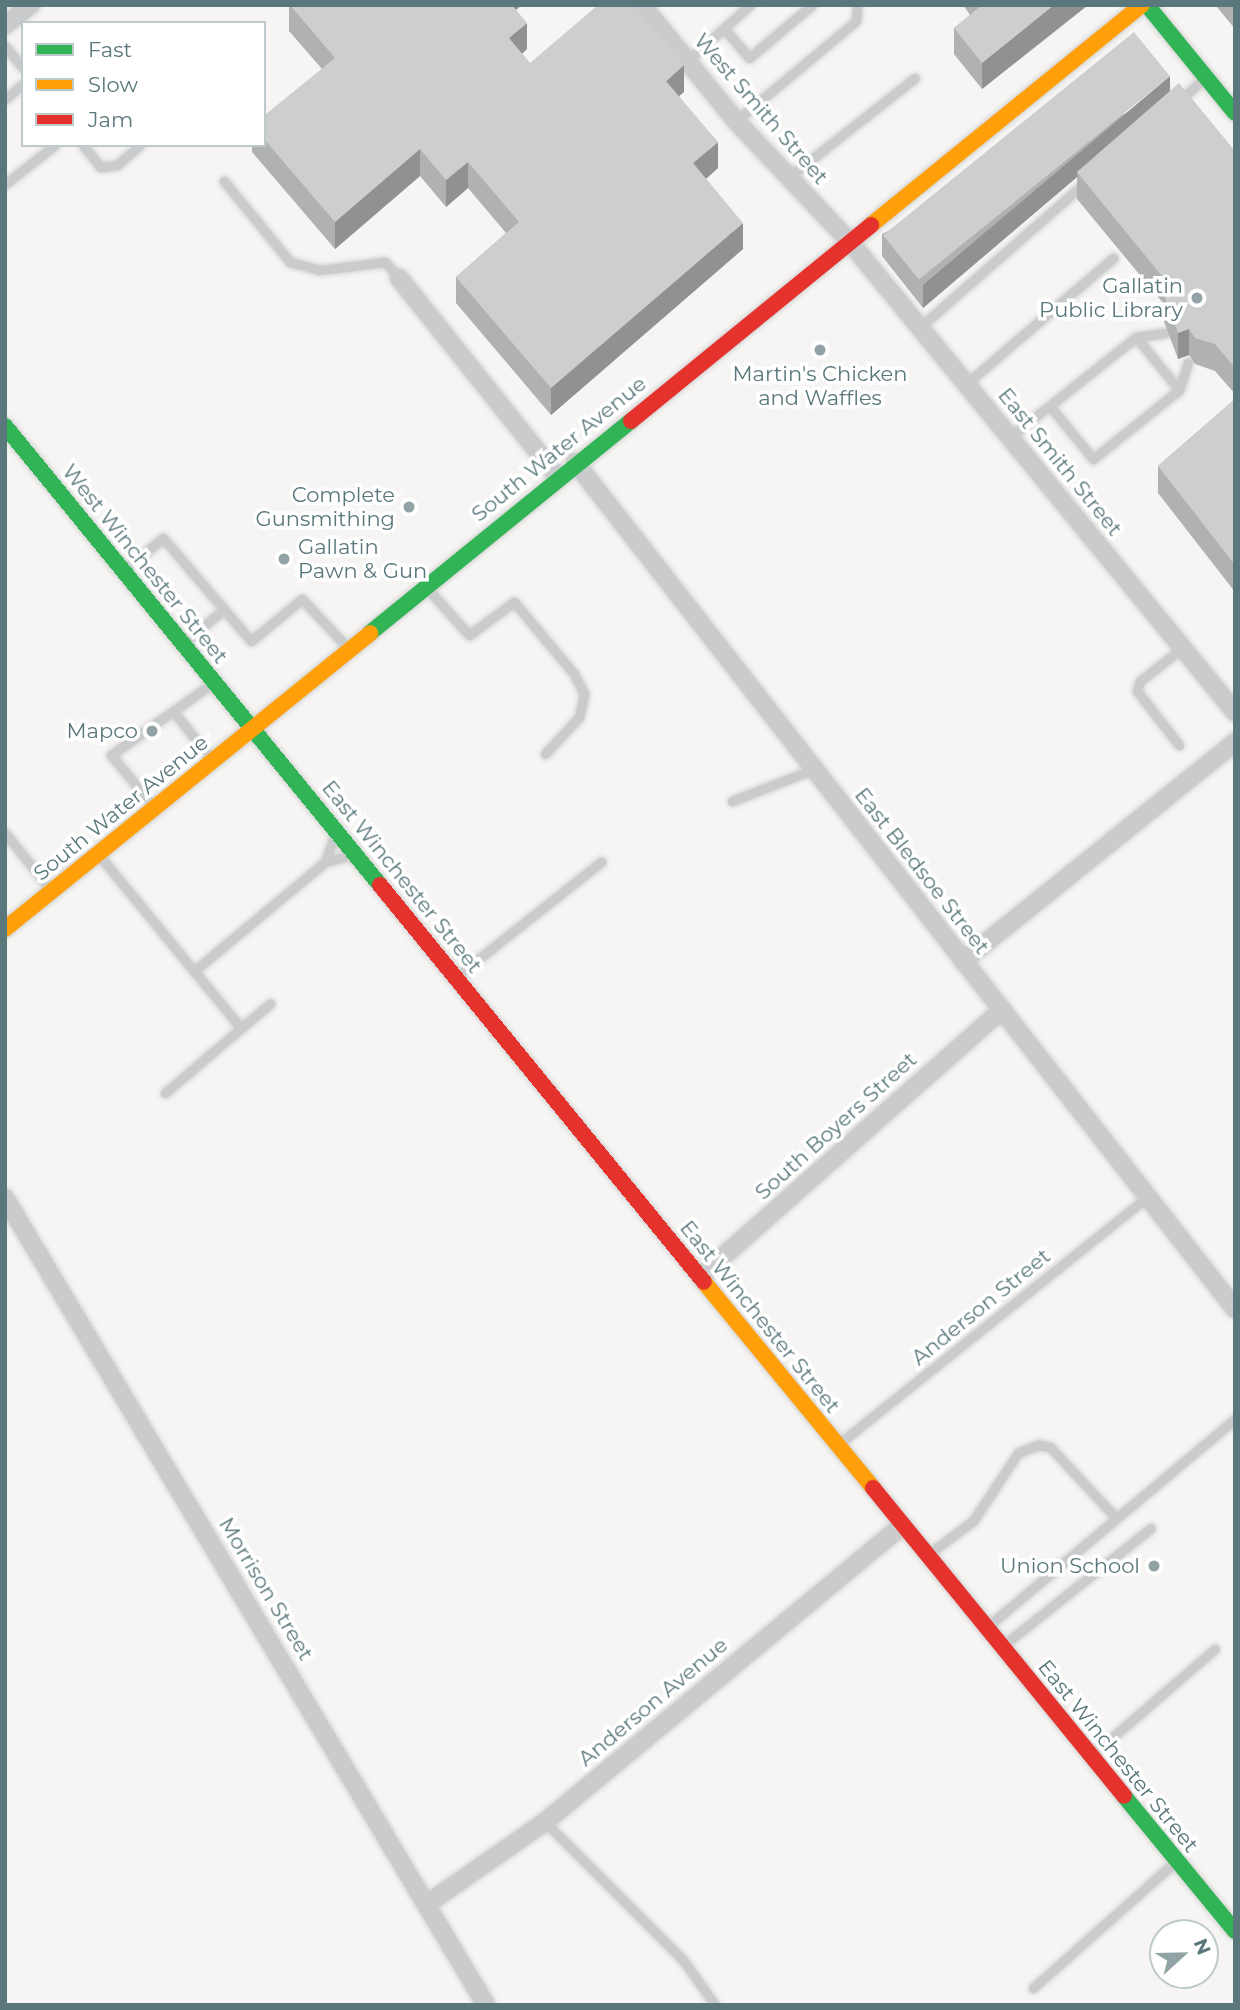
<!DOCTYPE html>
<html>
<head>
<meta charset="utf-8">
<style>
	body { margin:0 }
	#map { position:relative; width:1240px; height:2010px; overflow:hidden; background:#f6f5f3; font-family:Montserrat,sans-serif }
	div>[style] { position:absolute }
	.roads { filter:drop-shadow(0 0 2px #d1d2d2) drop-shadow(0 0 2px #d1d2d2) }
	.lane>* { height:9px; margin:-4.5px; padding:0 4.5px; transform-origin:4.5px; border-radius:4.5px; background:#c9cbcc }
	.street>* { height:18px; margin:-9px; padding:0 9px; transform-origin:9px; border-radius:9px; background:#c9cbcc }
	.fast>* { height:16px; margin:-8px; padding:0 8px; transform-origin:8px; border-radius:8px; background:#30b455 }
	.slow>* { height:16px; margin:-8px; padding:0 8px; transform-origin:8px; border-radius:8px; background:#ff9f0a }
	.jam>* { height:16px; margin:-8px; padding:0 8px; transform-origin:8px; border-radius:8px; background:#e5322d }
	.wall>* { inset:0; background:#b0b2b1 }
	.shaded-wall>* { inset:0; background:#909190 }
	.building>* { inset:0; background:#cdcfce; transform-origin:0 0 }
	.dots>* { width:19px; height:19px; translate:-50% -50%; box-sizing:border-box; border:4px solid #fff; border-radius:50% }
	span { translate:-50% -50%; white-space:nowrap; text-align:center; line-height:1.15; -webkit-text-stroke:7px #fff; paint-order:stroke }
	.street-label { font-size:21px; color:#5a777b }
	.poi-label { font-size:21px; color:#5a777b }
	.right { translate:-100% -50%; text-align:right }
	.left { translate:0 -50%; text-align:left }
	.frame { position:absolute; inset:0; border:7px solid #5a777b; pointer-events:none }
	.legend { position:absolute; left:21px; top:21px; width:245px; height:126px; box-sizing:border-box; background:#fff; border:2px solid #bdc9ca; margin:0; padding:9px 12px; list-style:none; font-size:21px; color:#5a777b }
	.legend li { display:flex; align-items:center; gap:14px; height:35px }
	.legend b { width:35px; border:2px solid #bdc9ca }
	.north { position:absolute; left:1149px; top:1919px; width:70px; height:70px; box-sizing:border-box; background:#fff; border:2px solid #bdc9ca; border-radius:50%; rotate:68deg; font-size:19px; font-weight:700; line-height:28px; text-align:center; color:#5a777b }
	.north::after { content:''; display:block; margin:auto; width:24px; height:32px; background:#91a3a5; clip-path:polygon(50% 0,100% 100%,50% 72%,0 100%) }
</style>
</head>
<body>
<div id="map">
	<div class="roads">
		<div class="lane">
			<i style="left:724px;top:28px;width:39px;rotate:50deg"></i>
			<i style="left:749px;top:58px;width:82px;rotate:-40.1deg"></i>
			<i style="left:5px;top:46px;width:28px;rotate:51deg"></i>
			<i style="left:687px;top:61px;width:84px;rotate:-41.6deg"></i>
			<i style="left:5px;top:99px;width:23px;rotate:-40deg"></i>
			<i style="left:1179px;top:101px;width:31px;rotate:-42deg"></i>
			<i style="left:736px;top:121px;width:156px;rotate:-39.8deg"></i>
			<i style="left:856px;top:21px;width:16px;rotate:-86deg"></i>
			<i style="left:83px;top:145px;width:28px;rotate:52deg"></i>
			<i style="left:100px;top:167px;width:17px;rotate:-7deg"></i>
			<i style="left:117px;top:165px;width:30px;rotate:-41deg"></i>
			<i style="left:789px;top:177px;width:160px;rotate:-38.2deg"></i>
			<i style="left:224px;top:181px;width:104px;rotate:50.8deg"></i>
			<i style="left:290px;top:262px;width:31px;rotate:15deg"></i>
			<i style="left:320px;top:270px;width:65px;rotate:-7deg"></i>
			<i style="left:385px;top:262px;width:21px;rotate:49deg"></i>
			<i style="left:5px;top:184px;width:63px;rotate:-38deg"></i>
			<i style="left:919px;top:328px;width:222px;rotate:-41.2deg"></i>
			<i style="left:1136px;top:337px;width:29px;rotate:-8deg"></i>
			<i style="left:966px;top:384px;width:194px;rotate:-40.6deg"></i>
			<i style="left:1179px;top:390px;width:29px;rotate:-72deg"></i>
			<i style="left:1010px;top:437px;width:161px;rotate:-38.4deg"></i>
			<i style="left:1136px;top:337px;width:68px;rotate:50.9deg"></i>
			<i style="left:1179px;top:390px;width:110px;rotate:141.3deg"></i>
			<i style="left:1093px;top:459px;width:68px;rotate:-129.1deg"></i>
			<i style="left:125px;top:569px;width:49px;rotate:-39.2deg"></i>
			<i style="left:163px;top:538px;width:135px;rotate:49.5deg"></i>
			<i style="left:251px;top:641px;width:66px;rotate:-39.5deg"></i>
			<i style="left:302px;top:599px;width:69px;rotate:46.8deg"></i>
			<i style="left:426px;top:587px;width:64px;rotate:48.1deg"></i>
			<i style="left:469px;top:635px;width:56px;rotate:-36.3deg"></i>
			<i style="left:514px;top:602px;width:94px;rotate:50.2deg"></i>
			<i style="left:574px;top:674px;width:22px;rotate:63deg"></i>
			<i style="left:584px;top:694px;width:24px;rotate:102deg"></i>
			<i style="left:579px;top:717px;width:50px;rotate:132.6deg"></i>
			<i style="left:185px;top:642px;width:51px;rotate:-40.2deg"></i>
			<i style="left:173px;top:711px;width:61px;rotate:51.6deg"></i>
			<i style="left:1179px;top:745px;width:68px;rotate:-127.9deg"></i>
			<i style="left:1137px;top:691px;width:10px;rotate:-73deg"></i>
			<i style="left:1140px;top:681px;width:53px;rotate:-38.2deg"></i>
			<i style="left:732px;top:801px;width:88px;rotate:-21.3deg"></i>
			<i style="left:154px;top:807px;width:67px;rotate:-129.6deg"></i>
			<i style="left:111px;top:755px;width:125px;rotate:-35.2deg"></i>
			<i style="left:5px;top:833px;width:73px;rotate:51.1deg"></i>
			<i style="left:99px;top:855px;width:150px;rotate:50.7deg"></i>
			<i style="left:194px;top:971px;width:170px;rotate:-39.8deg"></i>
			<i style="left:325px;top:862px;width:32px;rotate:-70deg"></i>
			<i style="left:325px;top:862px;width:28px;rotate:-15deg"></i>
			<i style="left:194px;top:971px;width:74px;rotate:50.5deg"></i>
			<i style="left:241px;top:1028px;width:38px;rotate:-40deg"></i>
			<i style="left:457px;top:976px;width:184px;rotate:-38.4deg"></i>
			<i style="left:165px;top:1093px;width:100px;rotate:-40.5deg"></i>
			<i style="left:840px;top:1443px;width:393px;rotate:-38.7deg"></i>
			<i style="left:930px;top:1553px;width:54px;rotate:-36.7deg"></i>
			<i style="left:973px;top:1521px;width:82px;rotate:-56.5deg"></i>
			<i style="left:1018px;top:1453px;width:22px;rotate:-22deg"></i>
			<i style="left:1038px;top:1445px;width:12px;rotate:9deg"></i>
			<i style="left:1050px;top:1447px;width:97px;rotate:47.1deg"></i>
			<i style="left:987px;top:1627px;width:324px;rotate:-40deg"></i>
			<i style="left:1005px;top:1644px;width:186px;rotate:-38.5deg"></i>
			<i style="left:1092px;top:1755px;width:162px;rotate:-40.8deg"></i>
			<i style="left:545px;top:1822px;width:195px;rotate:45deg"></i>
			<i style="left:683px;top:1960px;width:55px;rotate:54.6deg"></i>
			<i style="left:1033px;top:1988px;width:190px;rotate:-41.6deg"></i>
		</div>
		<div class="street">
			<i style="left:642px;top:5px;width:149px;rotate:51deg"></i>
			<i style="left:736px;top:121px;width:165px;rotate:46.7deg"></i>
			<i style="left:849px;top:241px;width:609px;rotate:50.66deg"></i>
			<i style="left:5px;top:25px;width:33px;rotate:-38deg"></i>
			<i style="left:399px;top:278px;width:253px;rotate:51.4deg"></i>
			<i style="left:575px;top:462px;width:1074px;rotate:52.07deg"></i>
			<i style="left:963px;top:961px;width:349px;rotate:-38.8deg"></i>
			<i style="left:5px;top:1198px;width:939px;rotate:59.2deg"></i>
			<i style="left:701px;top:1276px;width:402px;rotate:-41.5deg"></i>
			<i style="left:427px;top:1904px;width:144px;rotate:-34.8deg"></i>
			<i style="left:545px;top:1822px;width:463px;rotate:-39.7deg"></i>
		</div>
		<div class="fast">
			<i style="left:1147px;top:5px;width:139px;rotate:50.8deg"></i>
			<i style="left:5px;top:426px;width:593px;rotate:50.75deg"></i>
			<i style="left:370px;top:633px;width:336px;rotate:-39.1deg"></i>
			<i style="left:1124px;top:1796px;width:175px;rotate:50.6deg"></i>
		</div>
		<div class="slow">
			<i style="left:871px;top:225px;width:349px;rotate:-39.1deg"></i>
			<i style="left:5px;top:929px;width:470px;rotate:-39deg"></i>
			<i style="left:704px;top:1282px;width:266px;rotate:50.6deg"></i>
		</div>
		<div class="jam">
			<i style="left:631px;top:421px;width:310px;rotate:-39.2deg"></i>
			<i style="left:380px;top:885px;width:512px;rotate:50.78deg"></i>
			<i style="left:873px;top:1488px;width:397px;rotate:50.8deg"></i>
		</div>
	</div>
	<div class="wall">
		<i style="clip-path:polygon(289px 5px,516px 10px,527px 49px,522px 54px,530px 63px,684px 92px,679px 96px,718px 168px,706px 179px,743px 249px,551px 415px,456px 303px,456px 277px,506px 233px,468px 188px,446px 207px,420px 176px,335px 249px,252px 152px,252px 145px,264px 145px,264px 116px,322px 69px,289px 31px)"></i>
		<i style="clip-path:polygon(963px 5px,1088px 5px,982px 89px,954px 54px,954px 28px,970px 15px)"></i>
		<i style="clip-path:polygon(1217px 5px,1235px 5px,1235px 29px,1217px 7px)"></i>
		<i style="clip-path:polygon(1170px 91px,1235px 151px,1235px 394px,1215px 371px,1195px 364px,1189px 355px,1178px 359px,1163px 319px,1163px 303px,1077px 199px,1077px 177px,923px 308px,882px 256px,882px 234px)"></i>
		<i style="clip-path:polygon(1235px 399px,1235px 592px,1158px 493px,1158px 466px)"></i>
	</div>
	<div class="shaded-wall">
		<i style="clip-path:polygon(503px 5px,522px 5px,503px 21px)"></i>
		<i style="clip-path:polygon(1054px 5px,1088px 5px,982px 89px,982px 63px)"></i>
		<i style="clip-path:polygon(527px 23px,527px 49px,509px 65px,509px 38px)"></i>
		<i style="clip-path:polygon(684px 65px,684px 92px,666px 107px,666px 81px)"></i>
		<i style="clip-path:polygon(1170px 76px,1170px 99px,1077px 172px,1077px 177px,923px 308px,923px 285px)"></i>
		<i style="clip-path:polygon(718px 142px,718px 168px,693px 190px,693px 163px)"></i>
		<i style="clip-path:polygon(420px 149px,420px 176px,335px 249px,335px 222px)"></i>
		<i style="clip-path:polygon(468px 162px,468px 188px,446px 207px,446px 180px)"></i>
		<i style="clip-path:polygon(743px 223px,743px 249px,551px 415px,551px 388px)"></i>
		<i style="clip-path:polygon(1189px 329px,1189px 355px,1178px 359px,1178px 333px)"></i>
	</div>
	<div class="building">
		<i style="clip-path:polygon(290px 5px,512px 5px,527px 23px,509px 38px,530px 63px,598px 5px,633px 5px,684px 65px,666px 81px,718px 142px,693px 163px,743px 223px,551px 388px,456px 277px,519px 222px,468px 162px,446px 180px,420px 149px,335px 222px,264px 139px,264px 116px,335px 58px)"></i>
		<i style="clip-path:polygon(982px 5px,1054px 5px,982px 63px,954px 28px)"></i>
		<i style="left:1134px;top:32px;width:57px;height:323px;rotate:51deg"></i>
		<i style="clip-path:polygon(1179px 83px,1235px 151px,1235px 368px,1215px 344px,1195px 338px,1189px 329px,1178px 333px,1163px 292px,1170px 286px,1077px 172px)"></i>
		<i style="clip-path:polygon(1235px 399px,1235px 565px,1158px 466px)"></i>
	</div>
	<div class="dots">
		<i style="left:1197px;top:298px;background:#91a3a5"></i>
		<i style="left:820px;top:350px;background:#91a3a5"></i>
		<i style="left:409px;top:507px;background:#91a3a5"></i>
		<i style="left:284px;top:559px;background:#91a3a5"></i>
		<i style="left:152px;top:731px;background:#91a3a5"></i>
		<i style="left:1154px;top:1566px;background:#91a3a5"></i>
	</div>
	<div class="street-label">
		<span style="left:761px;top:109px;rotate:49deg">West Smith Street</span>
		<span style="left:559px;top:449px;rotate:-39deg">South Water Avenue</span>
		<span style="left:1060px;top:462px;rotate:51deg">East Smith Street</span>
		<span style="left:145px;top:564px;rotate:51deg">West Winchester Street</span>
		<span style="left:121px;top:808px;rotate:-39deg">South Water Avenue</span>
		<span style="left:922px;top:871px;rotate:52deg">East Bledsoe Street</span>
		<span style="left:402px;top:877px;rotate:51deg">East Winchester Street</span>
		<span style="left:836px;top:1126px;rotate:-42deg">South Boyers Street</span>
		<span style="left:981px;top:1307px;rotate:-39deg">Anderson Street</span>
		<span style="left:760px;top:1317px;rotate:51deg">East Winchester Street</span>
		<span style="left:266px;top:1589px;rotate:59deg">Morrison Street</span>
		<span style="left:653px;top:1702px;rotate:-40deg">Anderson Avenue</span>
		<span style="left:1118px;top:1756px;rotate:51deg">East Winchester Street</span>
	</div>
	<div class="poi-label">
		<span class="right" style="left:1183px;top:298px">Gallatin<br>Public Library</span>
		<span style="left:820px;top:386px">Martin's Chicken<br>and Waffles</span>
		<span class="right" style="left:395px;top:507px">Complete<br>Gunsmithing</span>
		<span class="left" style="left:298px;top:559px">Gallatin<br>Pawn &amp; Gun</span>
		<span class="right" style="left:138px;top:731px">Mapco</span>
		<span class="right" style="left:1140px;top:1566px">Union School</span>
	</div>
	<div class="frame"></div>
	<ul class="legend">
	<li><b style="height:9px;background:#30b455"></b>Fast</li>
	<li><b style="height:9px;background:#ff9f0a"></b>Slow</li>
	<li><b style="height:9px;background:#e5322d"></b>Jam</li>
	</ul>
	<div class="north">N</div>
</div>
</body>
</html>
